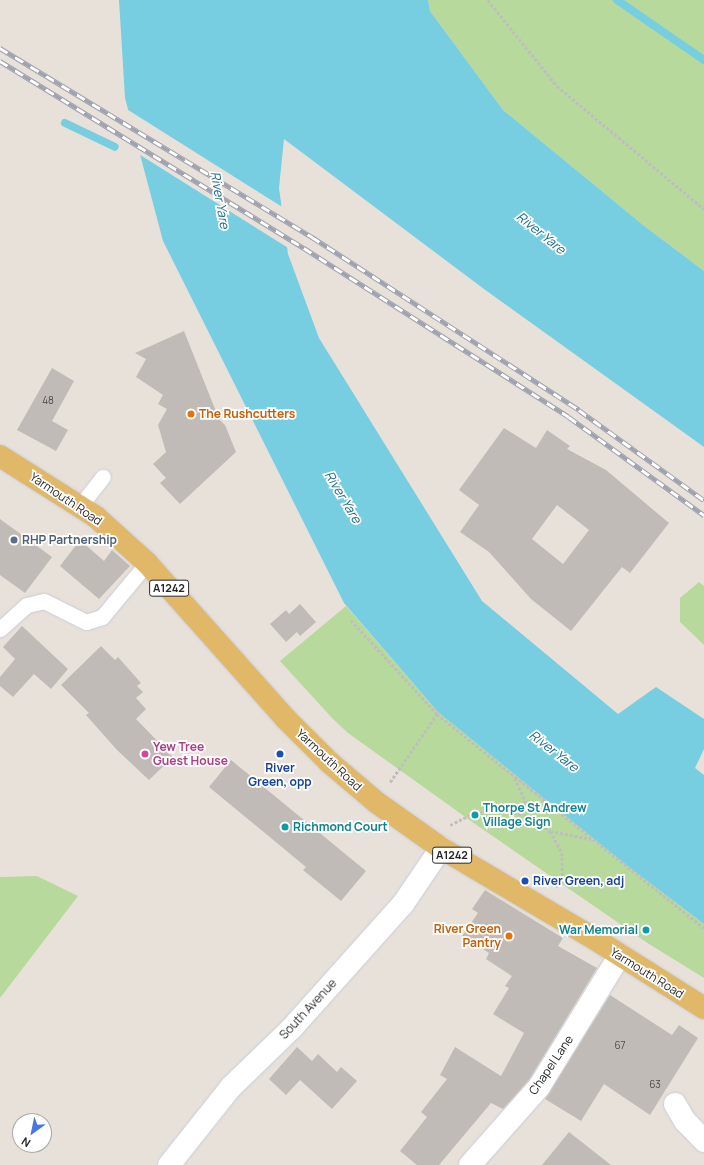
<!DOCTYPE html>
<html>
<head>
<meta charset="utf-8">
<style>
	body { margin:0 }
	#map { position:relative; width:704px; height:1165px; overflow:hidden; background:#e8e1da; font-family:Manrope,sans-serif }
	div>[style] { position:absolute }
	.green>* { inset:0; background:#b7d99c }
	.water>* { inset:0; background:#77cee0 }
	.pier>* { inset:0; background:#e8e1da }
	.stream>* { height:8px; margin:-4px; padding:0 4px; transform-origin:4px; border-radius:4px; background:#77cee0 }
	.building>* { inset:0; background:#c1bbb7 }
	.path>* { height:2.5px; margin-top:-1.25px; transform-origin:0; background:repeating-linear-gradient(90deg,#bebebe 0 3px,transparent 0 5px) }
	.roads { filter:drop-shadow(0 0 1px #c9cdd8) drop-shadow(0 0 1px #c9cdd8) }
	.service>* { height:15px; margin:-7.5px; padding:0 7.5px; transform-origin:7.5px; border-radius:7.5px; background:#fff }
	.minor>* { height:22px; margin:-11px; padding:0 11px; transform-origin:11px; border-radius:11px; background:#fff }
	.primary>* { height:22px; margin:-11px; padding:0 11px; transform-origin:11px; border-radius:11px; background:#e0b867 }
	.rail>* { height:4.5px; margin-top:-2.25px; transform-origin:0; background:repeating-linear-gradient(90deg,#fff 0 9px,#9ea2af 0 18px); box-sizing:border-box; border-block:1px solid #9ea2af }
	.dots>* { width:11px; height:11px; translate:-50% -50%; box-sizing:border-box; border:2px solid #fff; border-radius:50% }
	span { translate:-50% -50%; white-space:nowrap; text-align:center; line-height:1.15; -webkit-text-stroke:3.5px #fff; paint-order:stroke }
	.number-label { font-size:10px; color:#4e4c4b }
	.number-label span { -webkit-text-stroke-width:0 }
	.shield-label span { padding:1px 3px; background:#fff; border:1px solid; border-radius:3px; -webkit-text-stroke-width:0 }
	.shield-label { font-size:11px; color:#272727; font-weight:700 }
	.food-label { font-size:12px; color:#c56008; font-weight:700 }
	.left { translate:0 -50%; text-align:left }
	.right { translate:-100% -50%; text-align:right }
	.street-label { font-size:12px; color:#272727 }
	.service-label { font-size:12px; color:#4e5e75; font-weight:700 }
	.hotel-label { font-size:12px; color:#b23c85; font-weight:700 }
	.transit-label { font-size:12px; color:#164399; font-weight:700 }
	.culture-label { font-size:12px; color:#0d838f; font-weight:700 }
	.water-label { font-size:13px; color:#1b6c87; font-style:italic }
	.north { position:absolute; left:12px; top:1113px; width:40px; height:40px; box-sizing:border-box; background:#fff; border:1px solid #a9a9a9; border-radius:50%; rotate:213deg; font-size:11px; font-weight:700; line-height:16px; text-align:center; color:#272727 }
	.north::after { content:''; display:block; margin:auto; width:14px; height:18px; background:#4a76e5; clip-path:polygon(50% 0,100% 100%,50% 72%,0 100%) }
</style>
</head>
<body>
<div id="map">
	<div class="green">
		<i style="clip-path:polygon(428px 0,704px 0,704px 271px,643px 225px,503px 110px,430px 11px)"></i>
		<i style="clip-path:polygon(699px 582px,704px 586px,704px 645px,680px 622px,680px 598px)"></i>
		<i style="clip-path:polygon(346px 606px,438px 712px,625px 864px,704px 924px,704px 978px,649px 944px,478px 826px,348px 733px,332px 718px,280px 661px)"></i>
		<i style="clip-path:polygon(37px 876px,78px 896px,0 998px,0 877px)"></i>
	</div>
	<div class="water">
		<i style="clip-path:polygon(119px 0,428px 0,430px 11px,503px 110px,643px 225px,704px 271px,704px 447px,484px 289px,284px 139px,279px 188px,288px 254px,319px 338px,482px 601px,618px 714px,656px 687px,704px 719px,704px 749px,695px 768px,704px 775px,704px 924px,625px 864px,438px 712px,344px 603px,163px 241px,125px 98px)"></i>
	</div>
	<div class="pier">
		<i style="clip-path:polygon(125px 108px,284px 208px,290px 249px,137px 153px)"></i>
	</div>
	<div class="stream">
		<i style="left:617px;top:0;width:106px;rotate:34.6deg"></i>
		<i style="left:65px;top:123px;width:55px;rotate:25.6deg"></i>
	</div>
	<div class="building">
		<i style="clip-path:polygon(184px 331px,219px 419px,225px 425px,236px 452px,180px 504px,160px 483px,166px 478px,153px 464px,166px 452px,158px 425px,167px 409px,158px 404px,163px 395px,136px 377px,146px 359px,135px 353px)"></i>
		<i style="clip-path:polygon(52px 368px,74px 381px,52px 421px,68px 430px,56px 451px,17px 430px)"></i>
		<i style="clip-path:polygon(evenodd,504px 428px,536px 448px,547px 430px,570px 446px,567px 449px,606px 470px,669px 523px,630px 573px,622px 567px,571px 631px,531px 599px,489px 552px,460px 532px,479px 505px,459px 490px,504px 428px,557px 505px,589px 530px,563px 564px,532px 539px,557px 505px)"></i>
		<i style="clip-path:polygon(0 519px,52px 557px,25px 593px,0 575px)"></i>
		<i style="clip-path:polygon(80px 540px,104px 561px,112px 550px,130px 566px,99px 599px,60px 566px)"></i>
		<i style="clip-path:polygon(300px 604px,316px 622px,300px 636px,297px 632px,286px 642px,270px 624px,286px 610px,289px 614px)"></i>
		<i style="clip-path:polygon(22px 626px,68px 669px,51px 689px,34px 674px,13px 697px,0 686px,0 677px,15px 659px,3px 647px)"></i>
		<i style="clip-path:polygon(101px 646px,115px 660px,118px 657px,141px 683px,137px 686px,143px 692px,136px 698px,146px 709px,136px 719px,173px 757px,149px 780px,117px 750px,86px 715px,89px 713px,61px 685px)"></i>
		<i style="clip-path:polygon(231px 760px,366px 871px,341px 901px,303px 870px,306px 867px,209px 787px)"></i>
		<i style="clip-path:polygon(485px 890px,563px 938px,558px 946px,597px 968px,529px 1080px,503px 1109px,491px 1103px,439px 1165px,417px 1165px,400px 1151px,427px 1117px,421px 1112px,447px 1079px,440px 1075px,455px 1047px,501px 1076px,524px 1033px,493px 1014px,509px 988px,505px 986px,512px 976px,486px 959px,489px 953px,462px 936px,478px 913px,472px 909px)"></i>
		<i style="clip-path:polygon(610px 995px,672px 1035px,679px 1025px,698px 1038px,650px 1115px,604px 1084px,581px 1121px,545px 1099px)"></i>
		<i style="clip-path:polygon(297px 1047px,312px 1061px,318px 1054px,337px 1072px,341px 1067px,357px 1081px,332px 1109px,300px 1080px,286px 1095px,269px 1079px)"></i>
		<i style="clip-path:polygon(569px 1132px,611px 1165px,542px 1165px)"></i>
	</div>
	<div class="path">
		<i style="left:488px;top:0;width:110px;rotate:51.3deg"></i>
		<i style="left:557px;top:86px;width:192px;rotate:39.9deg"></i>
		<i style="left:351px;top:620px;width:127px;rotate:47.5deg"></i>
		<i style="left:515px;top:778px;width:44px;rotate:65.8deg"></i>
		<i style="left:533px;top:818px;width:21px;rotate:37deg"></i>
		<i style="left:550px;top:831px;width:42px;rotate:11deg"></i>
		<i style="left:390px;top:782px;width:83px;rotate:-55.3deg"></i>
		<i style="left:437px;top:714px;width:342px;rotate:38.7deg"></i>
		<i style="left:450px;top:825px;width:27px;rotate:-27deg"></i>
		<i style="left:474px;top:813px;width:35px;rotate:-3deg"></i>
		<i style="left:509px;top:811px;width:25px;rotate:16deg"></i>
		<i style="left:550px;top:831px;width:25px;rotate:61deg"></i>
		<i style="left:562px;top:853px;width:23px;rotate:88deg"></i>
		<i style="left:563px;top:876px;width:13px;rotate:122deg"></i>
	</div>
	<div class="roads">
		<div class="service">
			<i style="left:80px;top:506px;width:37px;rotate:-52deg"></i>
			<i style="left:0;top:629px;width:36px;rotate:-42deg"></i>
			<i style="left:27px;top:605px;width:17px;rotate:-13deg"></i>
			<i style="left:44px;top:601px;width:47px;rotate:26.6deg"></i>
			<i style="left:86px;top:622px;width:17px;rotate:-17deg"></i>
			<i style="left:102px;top:617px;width:70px;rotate:-50.2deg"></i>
		</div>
		<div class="minor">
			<i style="left:675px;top:1104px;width:20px;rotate:60deg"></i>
			<i style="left:685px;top:1121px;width:28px;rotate:46deg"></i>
			<i style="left:169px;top:1165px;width:100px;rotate:-51.5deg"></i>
			<i style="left:231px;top:1087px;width:85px;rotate:-44deg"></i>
			<i style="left:292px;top:1028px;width:166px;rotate:-48.2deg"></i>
			<i style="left:403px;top:904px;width:68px;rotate:-55.8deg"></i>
			<i style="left:470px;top:1165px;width:104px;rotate:-48.5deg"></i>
			<i style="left:539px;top:1087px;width:155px;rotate:-58.5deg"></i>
		</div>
		<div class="primary">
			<i style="left:0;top:456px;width:114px;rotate:32.4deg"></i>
			<i style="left:96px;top:517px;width:69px;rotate:42deg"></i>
			<i style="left:147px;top:563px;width:208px;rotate:48.3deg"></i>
			<i style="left:285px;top:718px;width:62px;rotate:45deg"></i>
			<i style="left:329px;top:762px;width:62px;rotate:40.4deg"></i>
			<i style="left:376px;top:802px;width:80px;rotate:35.3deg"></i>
			<i style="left:441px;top:848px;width:182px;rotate:30.6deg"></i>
			<i style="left:598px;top:941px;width:125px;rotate:32.3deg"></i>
		</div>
	</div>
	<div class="rail">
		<i style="left:0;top:48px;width:365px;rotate:31.2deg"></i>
		<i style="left:312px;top:237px;width:318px;rotate:32.9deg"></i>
		<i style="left:579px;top:410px;width:154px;rotate:35.8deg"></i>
		<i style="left:0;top:61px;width:357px;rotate:31.6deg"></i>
		<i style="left:304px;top:248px;width:314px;rotate:32.5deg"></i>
		<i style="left:569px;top:417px;width:167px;rotate:36deg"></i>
	</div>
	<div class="dots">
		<i style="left:191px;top:414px;background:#e8710a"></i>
		<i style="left:14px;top:540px;background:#5c6f8a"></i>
		<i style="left:145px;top:754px;background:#d1479c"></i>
		<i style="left:280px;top:754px;background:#1a4fb4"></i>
		<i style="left:475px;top:815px;background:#0f9aa8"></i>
		<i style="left:285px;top:827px;background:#0f9aa8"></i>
		<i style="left:525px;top:881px;background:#1a4fb4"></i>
		<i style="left:646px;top:930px;background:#0f9aa8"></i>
		<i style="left:509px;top:936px;background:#e8710a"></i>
	</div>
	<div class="number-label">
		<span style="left:48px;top:401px">48</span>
		<span style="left:620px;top:1046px">67</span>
		<span style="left:655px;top:1085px">63</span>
	</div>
	<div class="shield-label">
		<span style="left:169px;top:588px">A1242</span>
		<span style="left:452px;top:855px">A1242</span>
	</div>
	<div class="food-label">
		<span class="left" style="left:199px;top:414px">The Rushcutters</span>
		<span class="right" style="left:501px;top:936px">River Green<br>Pantry</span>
	</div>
	<div class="street-label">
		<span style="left:66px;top:499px;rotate:34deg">Yarmouth Road</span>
		<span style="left:329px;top:760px;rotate:43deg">Yarmouth Road</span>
		<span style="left:647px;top:973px;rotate:32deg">Yarmouth Road</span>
		<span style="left:308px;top:1009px;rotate:-47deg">South Avenue</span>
		<span style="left:551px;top:1065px;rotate:-56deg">Chapel Lane</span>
	</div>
	<div class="service-label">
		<span class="left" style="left:22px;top:540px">RHP Partnership</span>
	</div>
	<div class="hotel-label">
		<span class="left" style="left:153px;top:754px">Yew Tree<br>Guest House</span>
	</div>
	<div class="transit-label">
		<span style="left:280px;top:775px">River<br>Green, opp</span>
		<span class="left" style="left:533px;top:881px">River Green, adj</span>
	</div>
	<div class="culture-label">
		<span class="left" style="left:483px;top:815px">Thorpe St Andrew<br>Village Sign</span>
		<span class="left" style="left:293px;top:827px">Richmond Court</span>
		<span class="right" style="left:638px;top:930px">War Memorial</span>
	</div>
	<div class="water-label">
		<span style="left:220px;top:200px;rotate:80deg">River Yare</span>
		<span style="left:541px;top:233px;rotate:39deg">River Yare</span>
		<span style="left:343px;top:497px;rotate:59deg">River Yare</span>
		<span style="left:554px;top:751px;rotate:38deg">River Yare</span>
	</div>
	<div class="north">N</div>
</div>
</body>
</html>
